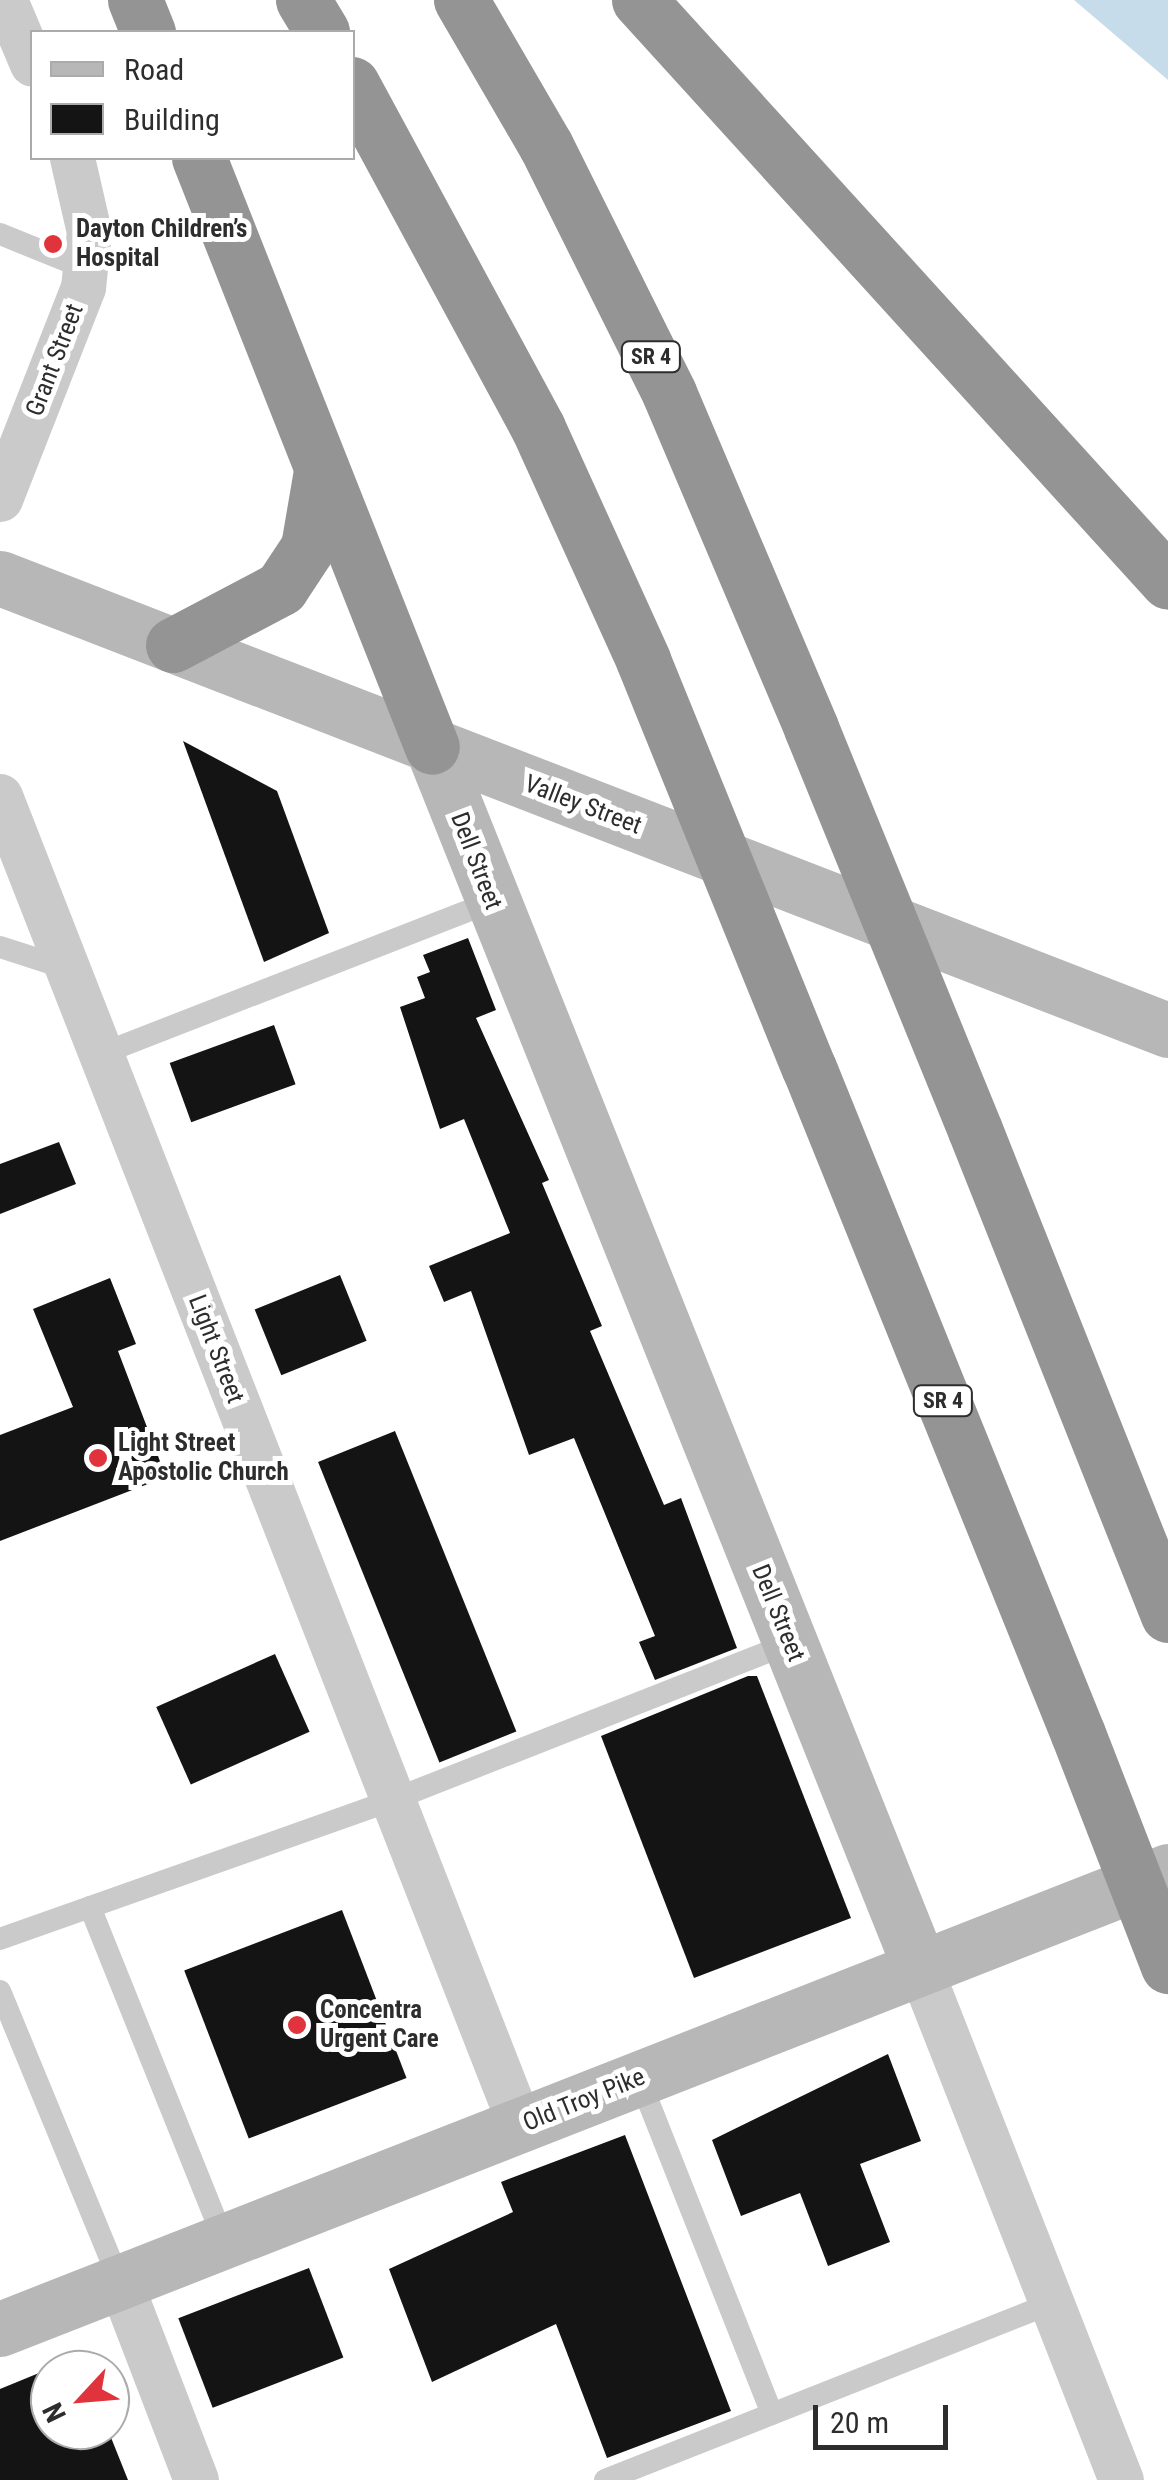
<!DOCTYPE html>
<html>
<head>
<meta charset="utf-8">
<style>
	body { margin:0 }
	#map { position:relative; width:1168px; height:2480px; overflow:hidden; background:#fff; font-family:"Roboto Condensed",sans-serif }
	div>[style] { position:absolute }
	.water>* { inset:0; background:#c7dcea }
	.building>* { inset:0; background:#141414; transform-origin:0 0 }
	.lane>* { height:22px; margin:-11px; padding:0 11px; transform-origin:11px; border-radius:11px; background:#cacaca }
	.street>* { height:45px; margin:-22.5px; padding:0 22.5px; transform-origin:22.5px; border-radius:22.5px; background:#cacaca }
	.secondary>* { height:55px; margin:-27.5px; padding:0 27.5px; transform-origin:27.5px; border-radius:27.5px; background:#b7b7b7 }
	.highway>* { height:55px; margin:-27.5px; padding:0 27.5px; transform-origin:27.5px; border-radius:27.5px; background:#949494 }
	.highway-bridge>* { height:55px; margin:-27.5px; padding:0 27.5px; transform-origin:27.5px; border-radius:27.5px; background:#949494 }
	.dots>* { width:28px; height:28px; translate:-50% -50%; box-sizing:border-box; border:5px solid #fff; border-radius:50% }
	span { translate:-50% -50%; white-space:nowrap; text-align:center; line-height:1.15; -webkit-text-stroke:10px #fff; paint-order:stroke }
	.shield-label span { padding:2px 8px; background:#fff; border:2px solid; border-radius:8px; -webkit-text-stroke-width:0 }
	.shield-label { font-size:22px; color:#2d2d2d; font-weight:700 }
	.poi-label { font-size:25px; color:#2d2d2d; font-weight:700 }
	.left { translate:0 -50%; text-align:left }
	.street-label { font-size:25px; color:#2d2d2d }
	.legend { position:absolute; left:30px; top:30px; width:325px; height:130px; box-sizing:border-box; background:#fff; border:2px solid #ababab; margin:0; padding:12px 18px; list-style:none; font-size:30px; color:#2d2d2d }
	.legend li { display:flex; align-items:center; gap:20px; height:50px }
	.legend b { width:50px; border:2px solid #ababab }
	.north { position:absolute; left:30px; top:2350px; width:100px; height:100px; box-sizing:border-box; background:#fff; border:2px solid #ababab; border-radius:50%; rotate:244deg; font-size:28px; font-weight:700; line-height:40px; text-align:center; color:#2d2d2d }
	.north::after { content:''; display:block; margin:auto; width:35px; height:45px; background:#e0333c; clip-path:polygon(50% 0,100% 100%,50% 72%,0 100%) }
	.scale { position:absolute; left:813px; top:2405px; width:135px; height:45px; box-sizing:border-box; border:5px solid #2d2d2d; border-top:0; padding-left:12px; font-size:30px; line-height:35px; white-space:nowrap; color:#2d2d2d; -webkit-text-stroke:8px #fff; paint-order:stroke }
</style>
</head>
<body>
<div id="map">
	<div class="water">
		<i style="clip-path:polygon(1074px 0,1168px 0,1168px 81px,1168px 80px)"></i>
	</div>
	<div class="building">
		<i style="clip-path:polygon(183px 741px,277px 791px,329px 933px,264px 962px)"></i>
		<i style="clip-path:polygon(468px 938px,496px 1010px,476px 1018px,549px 1180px,542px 1183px,602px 1326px,590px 1331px,664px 1505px,681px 1498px,737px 1648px,655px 1680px,639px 1642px,655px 1636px,574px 1438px,529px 1455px,471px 1291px,444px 1302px,429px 1266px,510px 1233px,464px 1119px,440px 1129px,400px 1007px,425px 998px,417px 977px,430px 972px,423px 955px)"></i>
		<i style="left:274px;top:1025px;width:63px;height:111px;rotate:70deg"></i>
		<i style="clip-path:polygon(59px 1142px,76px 1184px,0 1214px,0 1164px)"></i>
		<i style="left:340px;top:1275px;width:71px;height:92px;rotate:68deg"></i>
		<i style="clip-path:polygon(110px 1278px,136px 1344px,118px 1351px,166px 1477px,0 1541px,0 1435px,73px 1407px,33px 1309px)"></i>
		<i style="left:395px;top:1431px;width:324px;height:83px;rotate:68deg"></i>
		<i style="left:275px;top:1654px;width:85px;height:130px;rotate:66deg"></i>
		<i style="clip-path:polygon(748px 1676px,757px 1676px,851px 1918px,694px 1978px,601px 1736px)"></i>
		<i style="left:342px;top:1910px;width:180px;height:169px;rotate:69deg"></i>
		<i style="clip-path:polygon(888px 2054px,921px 2141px,860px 2164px,890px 2242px,828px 2266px,800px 2193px,741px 2216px,712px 2140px)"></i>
		<i style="clip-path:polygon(625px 2135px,731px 2411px,607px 2458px,556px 2324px,432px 2382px,389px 2269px,513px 2212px,501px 2182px)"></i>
		<i style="left:309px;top:2268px;width:96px;height:140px;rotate:69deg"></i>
		<i style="clip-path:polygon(78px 2357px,83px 2370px,50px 2370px,50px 2430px,108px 2430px,128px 2480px,0 2480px,0 2389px)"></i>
	</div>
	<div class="lane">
		<i style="left:0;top:234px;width:91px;rotate:22deg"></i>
		<i style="left:0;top:947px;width:71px;rotate:17.9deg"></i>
		<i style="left:101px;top:1054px;width:419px;rotate:-21.3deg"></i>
		<i style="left:90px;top:1907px;width:360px;rotate:68.1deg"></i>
		<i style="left:0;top:1939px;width:416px;rotate:-19.5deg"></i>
		<i style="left:392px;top:1800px;width:428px;rotate:-21.5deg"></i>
		<i style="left:0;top:1991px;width:315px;rotate:67.6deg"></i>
		<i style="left:639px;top:2078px;width:361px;rotate:68.4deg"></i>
		<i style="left:605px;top:2480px;width:481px;rotate:-21.6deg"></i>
	</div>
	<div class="street">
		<i style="left:5px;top:0;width:69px;rotate:67.1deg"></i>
		<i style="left:0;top:499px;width:228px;rotate:-68.6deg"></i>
		<i style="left:83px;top:287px;width:55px;rotate:-83.8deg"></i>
		<i style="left:89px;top:232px;width:76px;rotate:-102.9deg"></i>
		<i style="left:0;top:796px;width:1427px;rotate:68.63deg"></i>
		<i style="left:920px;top:1968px;width:550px;rotate:68.57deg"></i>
		<i style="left:120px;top:2282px;width:212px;rotate:69deg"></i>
	</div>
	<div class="secondary">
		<i style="left:0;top:578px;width:1252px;rotate:21.16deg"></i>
		<i style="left:432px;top:747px;width:1315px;rotate:68.21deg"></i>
		<i style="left:0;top:2329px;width:1255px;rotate:-21.41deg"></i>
	</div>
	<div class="highway">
		<i style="left:135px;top:0;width:35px;rotate:68deg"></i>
		<i style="left:303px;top:0;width:37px;rotate:59deg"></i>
		<i style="left:461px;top:0;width:169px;rotate:59.8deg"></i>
		<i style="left:546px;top:146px;width:276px;rotate:63.5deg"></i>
		<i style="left:669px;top:393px;width:364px;rotate:67deg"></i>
		<i style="left:639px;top:0;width:786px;rotate:47.73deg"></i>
		<i style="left:352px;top:84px;width:391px;rotate:61.6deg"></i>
		<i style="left:538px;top:428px;width:255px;rotate:65.6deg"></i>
		<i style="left:199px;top:158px;width:633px;rotate:68.42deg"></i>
		<i style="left:173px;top:645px;width:122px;rotate:-27.8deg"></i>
		<i style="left:281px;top:588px;width:49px;rotate:-56.6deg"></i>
		<i style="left:308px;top:547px;width:77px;rotate:-80.3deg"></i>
		<i style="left:809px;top:1068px;width:718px;rotate:68.01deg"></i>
		<i style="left:975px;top:1130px;width:522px;rotate:68.3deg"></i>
	</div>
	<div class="highway-bridge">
		<i style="left:643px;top:660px;width:440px;rotate:67.9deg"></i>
		<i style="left:811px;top:728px;width:434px;rotate:67.8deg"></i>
		<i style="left:1078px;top:1734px;width:249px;rotate:68.8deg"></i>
	</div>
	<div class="dots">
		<i style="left:53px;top:244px;background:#e0333c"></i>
		<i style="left:98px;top:1458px;background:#e0333c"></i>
		<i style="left:297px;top:2025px;background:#e0333c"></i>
	</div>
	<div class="shield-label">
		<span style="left:651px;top:357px">SR 4</span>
		<span style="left:943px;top:1401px">SR 4</span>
	</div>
	<div class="poi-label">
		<span class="left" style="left:76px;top:244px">Dayton Children’s<br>Hospital</span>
		<span class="left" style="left:118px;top:1458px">Light Street<br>Apostolic Church</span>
		<span class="left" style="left:320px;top:2025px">Concentra<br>Urgent Care</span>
	</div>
	<div class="street-label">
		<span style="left:55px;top:360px;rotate:-69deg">Grant Street</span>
		<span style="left:583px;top:805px;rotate:21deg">Valley Street</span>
		<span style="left:476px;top:861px;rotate:69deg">Dell Street</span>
		<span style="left:216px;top:1349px;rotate:69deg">Light Street</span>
		<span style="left:778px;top:1613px;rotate:68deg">Dell Street</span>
		<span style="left:584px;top:2100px;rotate:-22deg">Old Troy Pike</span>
	</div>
	<ul class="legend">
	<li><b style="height:12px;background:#b7b7b7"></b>Road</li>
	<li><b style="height:28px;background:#141414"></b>Building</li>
	</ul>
	<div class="north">N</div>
	<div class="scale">20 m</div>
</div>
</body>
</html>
